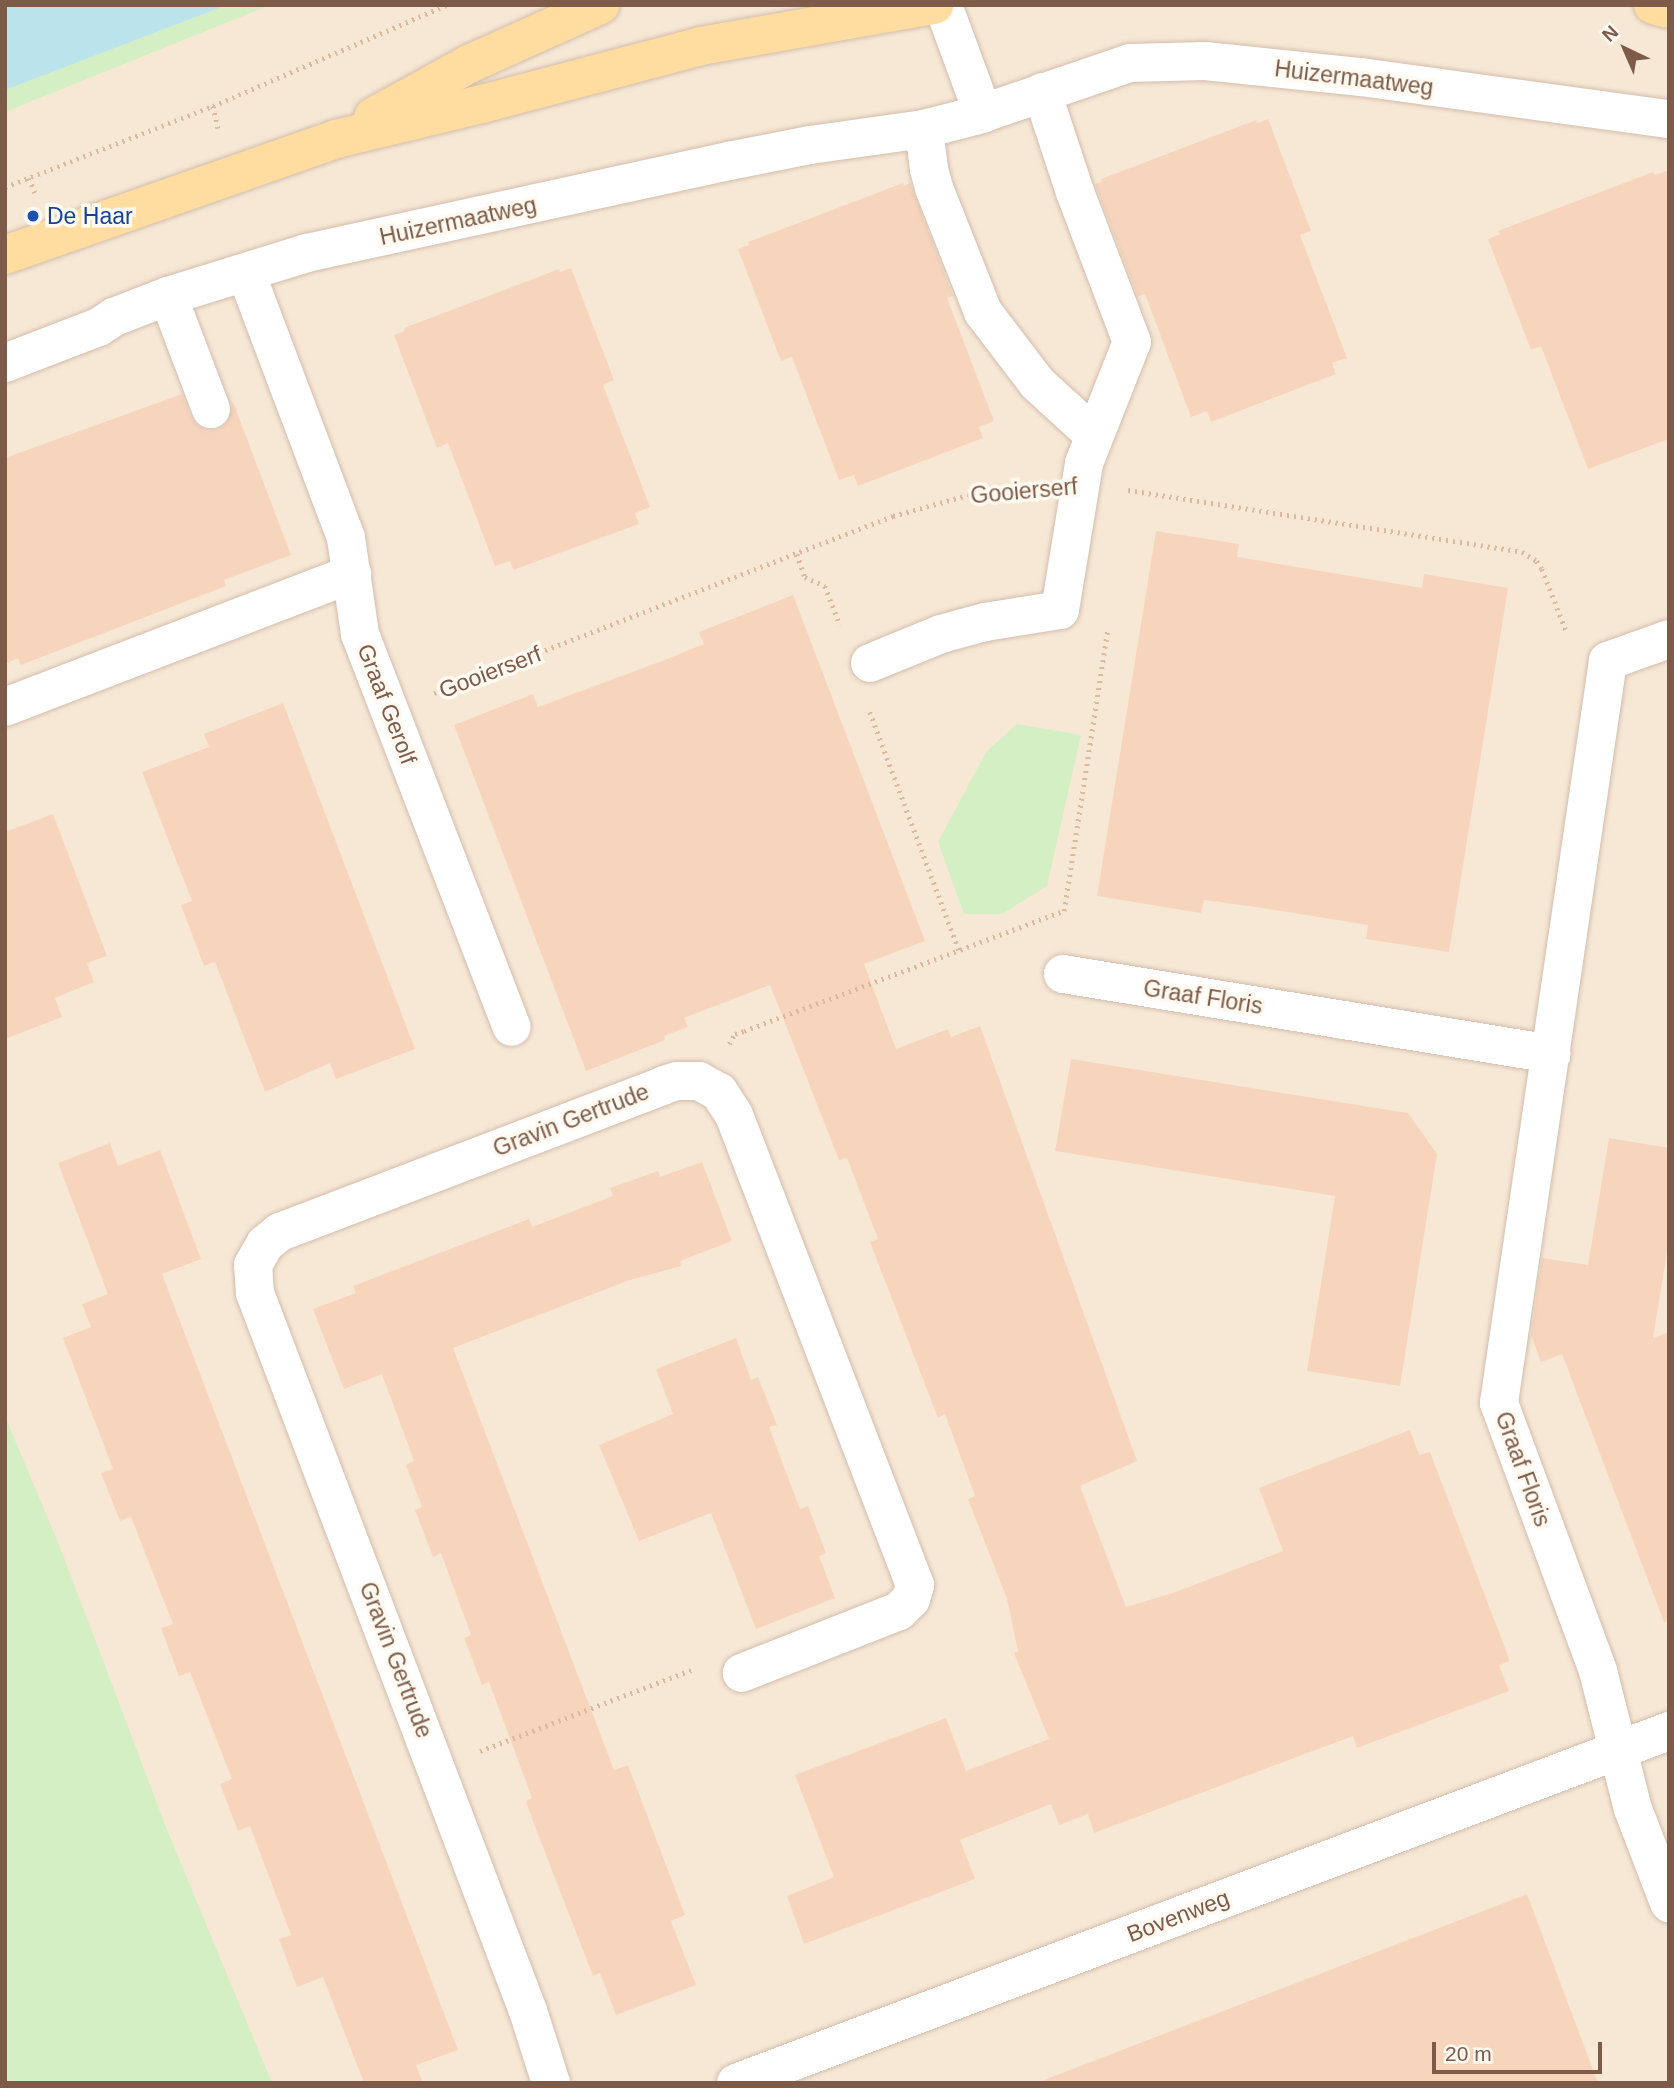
<!DOCTYPE html>
<html>
<head>
<meta charset="utf-8">
<style>
	body { margin:0 }
	#map { position:relative; width:1674px; height:2088px; overflow:hidden; background:#fef6e8; font-family:Arial,sans-serif }
	div>[style] { position:absolute }
	.residential>* { inset:0; background:#f7e8d6; transform-origin:0 0 }
	.green>* { inset:0; background:#d5efc4 }
	.water>* { inset:0; background:#bae3eb }
	.building>* { inset:0; background:#f7d5bd }
	.path>* { height:4.5px; margin-top:-2.25px; transform-origin:0; background:repeating-linear-gradient(90deg,#ddb89f 0 2px,transparent 0 7px) }
	.roads { filter:drop-shadow(0 0 2px #d3bdac) drop-shadow(0 0 2px #d3bdac) }
	.minor>* { height:38px; margin:-19px; padding:0 19px; transform-origin:19px; border-radius:19px; background:#fff }
	.major>* { height:38px; margin:-19px; padding:0 19px; transform-origin:19px; border-radius:19px; background:#ffdc9f }
	.dots>* { width:19px; height:19px; translate:-50% -50%; box-sizing:border-box; border:4px solid #fffaf1; border-radius:50% }
	span { translate:-50% -50%; white-space:nowrap; text-align:center; line-height:1.15; -webkit-text-stroke:7px #fffaf1; paint-order:stroke }
	.street-label { font-size:23px; color:#7d5b48 }
	.transit-label { font-size:23px; color:#164399 }
	.left { translate:0 -50%; text-align:left }
	.frame { position:absolute; inset:0; border:7px solid #7d5b48; pointer-events:none }
	.north { position:absolute; left:1590px; top:14px; width:70px; height:70px; -webkit-text-stroke:5px #fffaf1; paint-order:stroke; rotate:316deg; font-size:19px; font-weight:700; line-height:28px; text-align:center; color:#7d5b48 }
	.north::after { content:''; display:block; margin:auto; width:24px; height:32px; background:#7d5b48; clip-path:polygon(50% 0,100% 100%,50% 72%,0 100%) }
	.scale { position:absolute; left:1432px; top:2042px; width:170px; height:32px; box-sizing:border-box; border:4px solid #7d5b48; border-top:0; padding-left:9px; font-size:21px; line-height:24px; white-space:nowrap; color:#7d5b48; -webkit-text-stroke:5px #fffaf1; paint-order:stroke }
</style>
</head>
<body>
<div id="map">
	<div class="residential">
		<i style="left:5px;top:5px;width:1664px;height:2078px"></i>
	</div>
	<div class="green">
		<i style="clip-path:polygon(227px 5px,270px 5px,5px 112px,5px 90px)"></i>
		<i style="clip-path:polygon(1017px 724px,1081px 735px,1047px 886px,1002px 914px,964px 914px,938px 842px,986px 752px)"></i>
		<i style="clip-path:polygon(5px 1416px,60px 1547px,168px 1832px,272px 2083px,5px 2083px)"></i>
	</div>
	<div class="water">
		<i style="clip-path:polygon(5px 5px,227px 5px,5px 90px)"></i>
	</div>
	<div class="building">
		<i style="clip-path:polygon(1268px 119px,1311px 231px,1300px 235px,1347px 358px,1332px 363px,1336px 374px,1211px 422px,1207px 411px,1191px 417px,1145px 294px,1138px 296px,1095px 184px,1102px 182px,1101px 179px,1180px 149px,1256px 120px,1257px 123px)"></i>
		<i style="clip-path:polygon(1669px 170px,1669px 439px,1588px 469px,1541px 346px,1531px 350px,1488px 239px,1500px 234px,1498px 231px,1653px 172px,1655px 175px)"></i>
		<i style="clip-path:polygon(903px 183px,904px 186px,910px 183px,953px 296px,947px 298px,994px 421px,979px 427px,983px 438px,858px 486px,854px 475px,839px 480px,792px 357px,781px 361px,738px 249px,749px 245px,748px 242px)"></i>
		<i style="clip-path:polygon(571px 268px,614px 380px,603px 385px,650px 507px,635px 513px,639px 524px,513px 570px,510px 561px,495px 566px,448px 443px,437px 448px,394px 335px,405px 331px,404px 328px,559px 269px,560px 272px)"></i>
		<i style="clip-path:polygon(182px 394px,191px 417px,198px 426px,208px 431px,218px 430px,227px 423px,233px 402px,291px 555px,224px 580px,226px 586px,21px 665px,18px 658px,5px 664px,5px 458px)"></i>
		<i style="clip-path:polygon(1156px 531px,1239px 544px,1237px 557px,1422px 588px,1424px 574px,1508px 588px,1449px 952px,1366px 939px,1368px 925px,1263px 908px,1204px 900px,1201px 913px,1097px 896px)"></i>
		<i style="clip-path:polygon(793px 595px,925px 941px,864px 964px,896px 1049px,948px 1029px,951px 1037px,980px 1026px,1137px 1461px,1080px 1486px,1126px 1607px,1173px 1593px,1283px 1551px,1259px 1488px,1410px 1430px,1419px 1455px,1430px 1452px,1510px 1661px,1499px 1665px,1509px 1691px,1357px 1748px,1353px 1736px,1094px 1833px,1088px 1814px,1059px 1825px,1051px 1804px,960px 1840px,975px 1879px,804px 1944px,787px 1896px,834px 1877px,795px 1775px,946px 1718px,966px 1771px,1049px 1739px,1014px 1653px,1018px 1651px,1007px 1599px,968px 1499px,975px 1496px,945px 1414px,938px 1418px,870px 1242px,878px 1239px,847px 1158px,839px 1160px,770px 985px,684px 1018px,688px 1027px,664px 1036px,665px 1040px,586px 1071px,454px 725px,533px 694px,538px 707px,662px 661px,704px 644px,699px 632px)"></i>
		<i style="clip-path:polygon(283px 703px,415px 1049px,336px 1079px,330px 1063px,265px 1092px,215px 962px,204px 966px,181px 905px,192px 901px,142px 772px,209px 747px,204px 734px)"></i>
		<i style="clip-path:polygon(53px 814px,107px 956px,87px 963px,94px 982px,55px 998px,62px 1017px,5px 1039px,5px 832px)"></i>
		<i style="clip-path:polygon(1071px 1059px,1408px 1113px,1437px 1154px,1400px 1386px,1307px 1371px,1335px 1196px,1055px 1151px)"></i>
		<i style="clip-path:polygon(1609px 1138px,1669px 1148px,1669px 1240px,1653px 1338px,1669px 1332px,1669px 1621px,1664px 1622px,1562px 1354px,1541px 1362px,1531px 1335px,1542px 1258px,1588px 1265px)"></i>
		<i style="clip-path:polygon(110px 1143px,118px 1166px,160px 1150px,201px 1259px,162px 1274px,458px 2050px,416px 2065px,423px 2083px,364px 2083px,323px 1977px,297px 1987px,279px 1939px,291px 1935px,250px 1826px,238px 1831px,220px 1784px,232px 1779px,190px 1672px,179px 1676px,161px 1628px,173px 1624px,131px 1517px,120px 1521px,101px 1473px,113px 1469px,63px 1338px,91px 1327px,82px 1304px,108px 1294px,58px 1163px)"></i>
		<i style="clip-path:polygon(702px 1162px,732px 1241px,680px 1261px,681px 1266px,630px 1280px,453px 1348px,614px 1770px,628px 1765px,685px 1915px,671px 1921px,696px 1985px,616px 2015px,600px 1973px,593px 1976px,534px 1824px,526px 1801px,532px 1798px,489px 1682px,482px 1685px,473px 1661px,464px 1638px,471px 1635px,441px 1553px,433px 1557px,415px 1510px,422px 1507px,406px 1465px,414px 1461px,382px 1374px,344px 1389px,313px 1309px,356px 1293px,353px 1286px,529px 1219px,532px 1227px,613px 1196px,610px 1188px,658px 1171px,660px 1177px)"></i>
		<i style="clip-path:polygon(736px 1338px,751px 1380px,758px 1377px,777px 1425px,769px 1427px,800px 1509px,808px 1506px,826px 1553px,819px 1556px,835px 1598px,756px 1629px,711px 1513px,639px 1541px,599px 1445px,673px 1414px,656px 1369px)"></i>
		<i style="clip-path:polygon(1527px 1894px,1598px 2083px,1045px 2083px,1044px 2080px)"></i>
	</div>
	<div class="path">
		<i style="left:213px;top:106px;width:23px;rotate:77deg"></i>
		<i style="left:29px;top:178px;width:16px;rotate:68deg"></i>
		<i style="left:5px;top:187px;width:223px;rotate:-21.3deg"></i>
		<i style="left:213px;top:106px;width:254px;rotate:-23.4deg"></i>
		<i style="left:1128px;top:490px;width:399px;rotate:8.9deg"></i>
		<i style="left:1522px;top:552px;width:17px;rotate:31deg"></i>
		<i style="left:1537px;top:561px;width:9px;rotate:58deg"></i>
		<i style="left:1542px;top:569px;width:69px;rotate:68.7deg"></i>
		<i style="left:797px;top:554px;width:24px;rotate:71deg"></i>
		<i style="left:805px;top:577px;width:22px;rotate:24deg"></i>
		<i style="left:825px;top:586px;width:42px;rotate:69deg"></i>
		<i style="left:434px;top:693px;width:492px;rotate:-21.1deg"></i>
		<i style="left:893px;top:516px;width:78px;rotate:-15.6deg"></i>
		<i style="left:968px;top:495px;width:62px;rotate:-7.5deg"></i>
		<i style="left:870px;top:712px;width:254px;rotate:69.5deg"></i>
		<i style="left:729px;top:1044px;width:12px;rotate:-59deg"></i>
		<i style="left:735px;top:1034px;width:9px;rotate:-18deg"></i>
		<i style="left:744px;top:1031px;width:342px;rotate:-20.6deg"></i>
		<i style="left:1064px;top:911px;width:286px;rotate:-81.2deg"></i>
		<i style="left:480px;top:1751px;width:229px;rotate:-21deg"></i>
	</div>
	<div class="roads">
		<div class="minor">
			<i style="left:943px;top:5px;width:116px;rotate:69.8deg"></i>
			<i style="left:924px;top:129px;width:40px;rotate:82.9deg"></i>
			<i style="left:929px;top:169px;width:20px;rotate:75deg"></i>
			<i style="left:934px;top:188px;width:133px;rotate:68.4deg"></i>
			<i style="left:983px;top:312px;width:89px;rotate:52.7deg"></i>
			<i style="left:1037px;top:383px;width:77px;rotate:42.4deg"></i>
			<i style="left:246px;top:273px;width:283px;rotate:69.3deg"></i>
			<i style="left:346px;top:538px;width:97px;rotate:81.7deg"></i>
			<i style="left:360px;top:634px;width:421px;rotate:68.9deg"></i>
			<i style="left:168px;top:296px;width:121px;rotate:69.2deg"></i>
			<i style="left:5px;top:363px;width:101px;rotate:-21deg"></i>
			<i style="left:99px;top:327px;width:18px;rotate:-34deg"></i>
			<i style="left:114px;top:317px;width:58px;rotate:-21.3deg"></i>
			<i style="left:168px;top:296px;width:145px;rotate:-17.2deg"></i>
			<i style="left:307px;top:253px;width:432px;rotate:-12.3deg"></i>
			<i style="left:729px;top:161px;width:83px;rotate:-11.2deg"></i>
			<i style="left:810px;top:145px;width:115px;rotate:-8deg"></i>
			<i style="left:924px;top:129px;width:53px;rotate:-14.3deg"></i>
			<i style="left:975px;top:116px;width:164px;rotate:-18.9deg"></i>
			<i style="left:1130px;top:63px;width:75px;rotate:-1.5deg"></i>
			<i style="left:1205px;top:61px;width:157px;rotate:5.9deg"></i>
			<i style="left:1361px;top:77px;width:311px;rotate:7.8deg"></i>
			<i style="left:1669px;top:639px;width:65px;rotate:160.2deg"></i>
			<i style="left:1608px;top:661px;width:750px;rotate:98.36deg"></i>
			<i style="left:1499px;top:1403px;width:286px;rotate:69.7deg"></i>
			<i style="left:1598px;top:1671px;width:142px;rotate:75.8deg"></i>
			<i style="left:1633px;top:1809px;width:101px;rotate:69deg"></i>
			<i style="left:870px;top:663px;width:77px;rotate:-22.2deg"></i>
			<i style="left:941px;top:634px;width:46px;rotate:-15.3deg"></i>
			<i style="left:985px;top:622px;width:76px;rotate:-9.1deg"></i>
			<i style="left:1060px;top:610px;width:149px;rotate:-80.7deg"></i>
			<i style="left:1084px;top:463px;width:130px;rotate:-68.4deg"></i>
			<i style="left:1132px;top:342px;width:160px;rotate:-110.8deg"></i>
			<i style="left:1075px;top:192px;width:105px;rotate:-108.3deg"></i>
			<i style="left:5px;top:707px;width:372px;rotate:-21deg"></i>
			<i style="left:1063px;top:974px;width:495px;rotate:9.3deg"></i>
			<i style="left:551px;top:2083px;width:76px;rotate:-107.7deg"></i>
			<i style="left:528px;top:2011px;width:768px;rotate:-110.82deg"></i>
			<i style="left:255px;top:1293px;width:28px;rotate:-94deg"></i>
			<i style="left:253px;top:1265px;width:24px;rotate:-60deg"></i>
			<i style="left:265px;top:1244px;width:19px;rotate:-39deg"></i>
			<i style="left:280px;top:1232px;width:411px;rotate:-20.9deg"></i>
			<i style="left:664px;top:1085px;width:14px;rotate:-17deg"></i>
			<i style="left:677px;top:1081px;width:22px"></i>
			<i style="left:699px;top:1081px;width:23px;rotate:29deg"></i>
			<i style="left:719px;top:1092px;width:27px;rotate:57deg"></i>
			<i style="left:734px;top:1115px;width:504px;rotate:68.94deg"></i>
			<i style="left:915px;top:1585px;width:15px;rotate:106deg"></i>
			<i style="left:911px;top:1599px;width:17px;rotate:135deg"></i>
			<i style="left:899px;top:1611px;width:169px;rotate:158.5deg"></i>
			<i style="left:736px;top:2083px;width:997px;rotate:-20.67deg"></i>
		</div>
		<div class="major">
			<i style="left:1653px;top:5px;width:16px;rotate:14deg"></i>
			<i style="left:373px;top:117px;width:110px;rotate:-28.9deg"></i>
			<i style="left:469px;top:64px;width:144px;rotate:-24.2deg"></i>
			<i style="left:5px;top:255px;width:351px;rotate:-19.3deg"></i>
			<i style="left:336px;top:139px;width:150px;rotate:-13.5deg"></i>
			<i style="left:482px;top:104px;width:227px;rotate:-14.8deg"></i>
			<i style="left:701px;top:46px;width:237px;rotate:-10deg"></i>
		</div>
	</div>
	<div class="dots">
		<i style="left:33px;top:216px;background:#1a4fb4"></i>
	</div>
	<div class="street-label">
		<span style="left:1354px;top:78px;rotate:7deg">Huizermaatweg</span>
		<span style="left:458px;top:221px;rotate:-12deg">Huizermaatweg</span>
		<span style="left:1024px;top:491px;rotate:-5deg">Gooierserf</span>
		<span style="left:490px;top:672px;rotate:-21deg">Gooierserf</span>
		<span style="left:387px;top:704px;rotate:69deg">Graaf Gerolf</span>
		<span style="left:1203px;top:997px;rotate:9deg">Graaf Floris</span>
		<span style="left:571px;top:1120px;rotate:-21deg">Gravin Gertrude</span>
		<span style="left:1523px;top:1469px;rotate:70deg">Graaf Floris</span>
		<span style="left:396px;top:1660px;rotate:69deg">Gravin Gertrude</span>
		<span style="left:1178px;top:1916px;rotate:-21deg">Bovenweg</span>
	</div>
	<div class="transit-label">
		<span class="left" style="left:47px;top:216px">De Haar</span>
	</div>
	<div class="frame"></div>
	<div class="north">N</div>
	<div class="scale">20 m</div>
</div>
</body>
</html>
